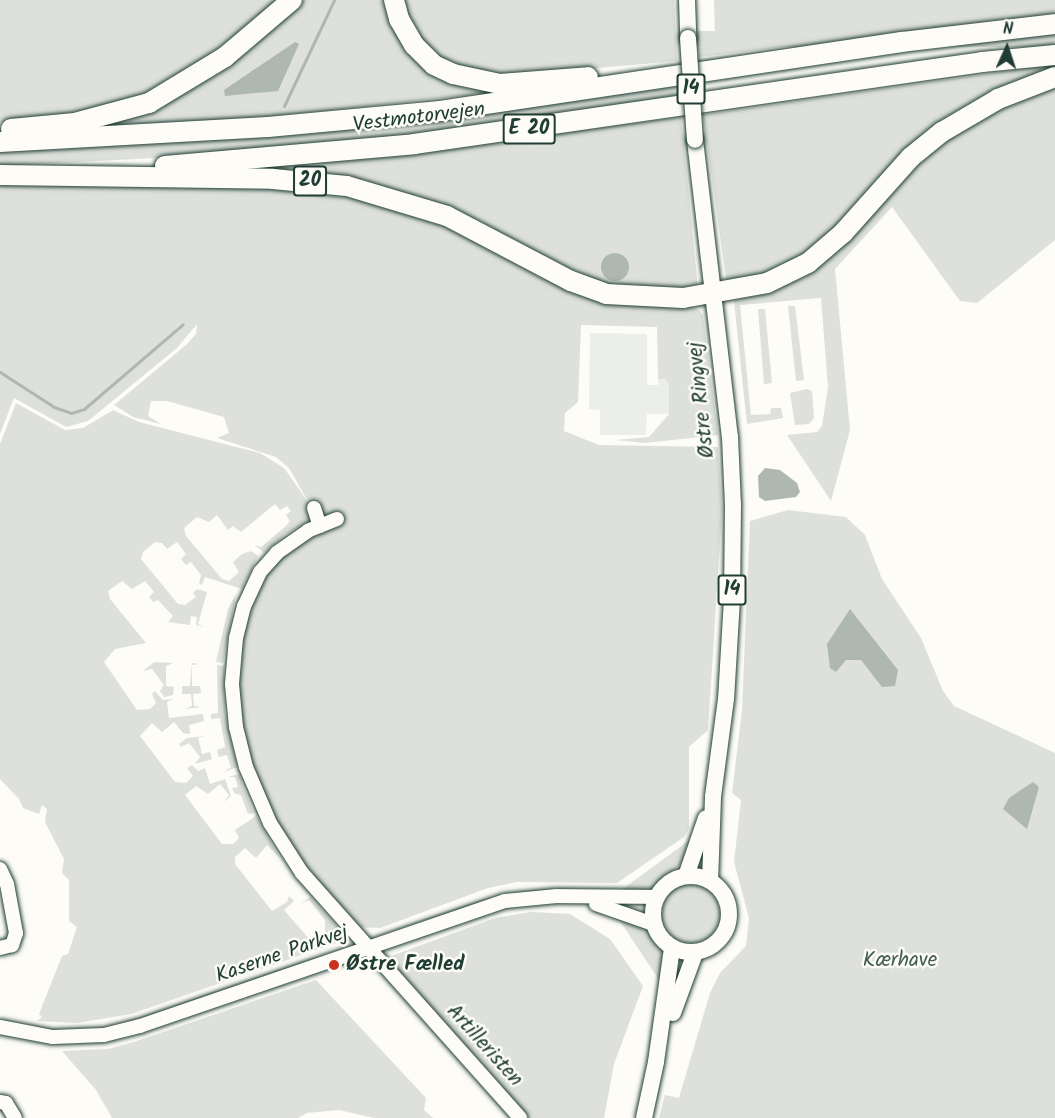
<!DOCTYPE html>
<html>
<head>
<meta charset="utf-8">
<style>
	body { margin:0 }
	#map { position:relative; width:1055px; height:1118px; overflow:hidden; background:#fdfcf7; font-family:Kalam,sans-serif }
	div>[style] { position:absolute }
	.built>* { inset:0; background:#eceee9 }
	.green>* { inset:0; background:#dde0db; transform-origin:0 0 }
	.round { border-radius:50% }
	.water>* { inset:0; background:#aeb8b1 }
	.stream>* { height:3px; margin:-1.5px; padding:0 1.5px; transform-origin:1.5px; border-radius:1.5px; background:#aeb8b1 }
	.roads { filter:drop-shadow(0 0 2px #1f3d34) drop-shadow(0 0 2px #1f3d34) }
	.minor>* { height:14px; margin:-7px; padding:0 7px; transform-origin:7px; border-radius:7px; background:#fdfcf7 }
	.major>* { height:16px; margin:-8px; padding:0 8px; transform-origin:8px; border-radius:8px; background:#fdfcf7 }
	.major>.ring { margin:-8px; padding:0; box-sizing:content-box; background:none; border:16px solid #fdfcf7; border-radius:50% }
	.highway>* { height:20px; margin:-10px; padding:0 10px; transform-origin:10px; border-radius:10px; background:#fdfcf7 }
	.bridges { filter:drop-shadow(0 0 2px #1f3d34) drop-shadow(0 0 2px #1f3d34) }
	.major-bridge>* { height:16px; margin:-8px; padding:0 8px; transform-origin:8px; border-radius:8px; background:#fdfcf7 }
	.dots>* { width:16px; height:16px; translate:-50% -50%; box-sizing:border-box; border:3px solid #fdfcf7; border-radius:50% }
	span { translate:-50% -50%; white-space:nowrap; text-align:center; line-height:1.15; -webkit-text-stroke:5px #fdfcf7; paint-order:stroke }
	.shield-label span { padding:2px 4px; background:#fdfcf7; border:2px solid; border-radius:4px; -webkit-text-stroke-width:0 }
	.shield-label { font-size:20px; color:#1f3d34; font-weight:700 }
	.street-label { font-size:21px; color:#1f3d34 }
	.park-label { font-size:21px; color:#455e55 }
	.poi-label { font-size:21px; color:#1f3d34; font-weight:700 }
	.left { translate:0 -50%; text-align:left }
	.north { position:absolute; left:977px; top:18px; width:60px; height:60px; -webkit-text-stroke:4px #fdfcf7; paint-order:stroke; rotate:3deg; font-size:16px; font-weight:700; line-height:24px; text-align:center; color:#1f3d34 }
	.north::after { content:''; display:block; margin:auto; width:21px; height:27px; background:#1f3d34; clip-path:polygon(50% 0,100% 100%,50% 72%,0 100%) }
</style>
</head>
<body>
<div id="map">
	<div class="built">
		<i style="clip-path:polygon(590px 333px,647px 334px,647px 385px,658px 385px,658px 379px,667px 379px,669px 385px,669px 414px,647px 414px,646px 435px,600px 435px,600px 410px,589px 409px)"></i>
	</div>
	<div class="green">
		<i style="clip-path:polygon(0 0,282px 0,167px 87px,120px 107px,65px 118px,0 122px)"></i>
		<i style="clip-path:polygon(298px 0,390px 0,415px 55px,543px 87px,201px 124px,68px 128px,127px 115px)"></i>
		<i style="clip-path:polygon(401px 0,674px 0,677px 61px,498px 77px,454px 68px,420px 44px)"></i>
		<i style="clip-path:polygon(714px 0,1055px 0,1055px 14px,699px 57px,698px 42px,715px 39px)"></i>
		<i style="left:1055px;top:31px;width:16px;height:358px;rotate:90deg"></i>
		<i style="clip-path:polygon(1055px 64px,1055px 74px,998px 93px,787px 271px,730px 284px,726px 278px,703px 115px)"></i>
		<i style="clip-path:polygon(680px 82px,681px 100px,529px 123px,268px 152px,0 166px,0 150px)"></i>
		<i style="clip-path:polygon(1055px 86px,1055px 240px,977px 303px,960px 301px,892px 207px,835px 269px,850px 430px,831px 501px,787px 435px,817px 432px,822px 426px,828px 387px,821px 298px,740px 305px,751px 415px,770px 414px,771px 408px,781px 408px,783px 418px,747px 424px,734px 301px,803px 278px,837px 252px,913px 169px,968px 124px,1031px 93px)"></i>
		<i style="clip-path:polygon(681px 117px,698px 288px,692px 290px,592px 284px,433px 204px,228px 171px,404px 154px)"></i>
		<i style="clip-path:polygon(0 185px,237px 186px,350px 194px,427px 215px,593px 300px,615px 304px,691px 306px,699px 310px,703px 315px,718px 435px,645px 443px,616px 440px,649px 437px,669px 414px,669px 386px,666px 379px,658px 379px,657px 327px,581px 325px,578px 402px,565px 413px,564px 431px,599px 445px,718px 447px,722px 510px,708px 730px,689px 747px,689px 829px,684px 837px,617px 883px,517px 882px,488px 888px,380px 928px,355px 927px,278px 830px,250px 765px,237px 699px,237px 655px,260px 583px,277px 560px,324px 518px,306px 498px,289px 468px,276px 457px,217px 438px,229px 433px,224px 417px,167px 401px,151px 401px,148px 416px,161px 424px,133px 417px,114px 405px,186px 345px,196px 334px,197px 324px,177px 348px,88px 421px,66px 427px,14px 398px,0 434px)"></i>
		<i style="clip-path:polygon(788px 306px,795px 306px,804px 380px,796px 381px)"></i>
		<i style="clip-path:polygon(758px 309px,765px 309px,772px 383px,764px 384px)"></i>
		<i style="clip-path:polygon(807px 389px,812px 391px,814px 418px,809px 424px,795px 425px,790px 393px)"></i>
		<i style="clip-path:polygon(16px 403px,65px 430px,83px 428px,113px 410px,139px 422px,260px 453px,284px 468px,313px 509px,311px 520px,284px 535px,264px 553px,255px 545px,261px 547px,286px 526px,290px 521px,286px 515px,291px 511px,287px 506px,280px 510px,275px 504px,241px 532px,233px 526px,228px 530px,217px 515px,209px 522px,197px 517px,184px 528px,186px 536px,222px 579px,229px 581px,239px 572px,233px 562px,242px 554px,251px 551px,258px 556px,242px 589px,205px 577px,202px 585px,199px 584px,201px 575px,191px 562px,186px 565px,181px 559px,186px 554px,177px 542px,167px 549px,162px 543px,155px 542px,143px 552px,141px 559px,178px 604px,185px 605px,196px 597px,193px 593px,197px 589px,207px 592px,198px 624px,204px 627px,196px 625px,197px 617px,191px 616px,190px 625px,168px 622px,173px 616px,158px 600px,153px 602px,149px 597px,154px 592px,145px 581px,132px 589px,122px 581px,108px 591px,110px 599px,146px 643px,115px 649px,104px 662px,137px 710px,150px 709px,156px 703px,152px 694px,155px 691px,163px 700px,174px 699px,167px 702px,169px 718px,203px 714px,204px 721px,189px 725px,190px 734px,183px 733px,174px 722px,162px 732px,152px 723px,140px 736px,175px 782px,186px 783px,193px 776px,187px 768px,192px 765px,198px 771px,205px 768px,210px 784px,225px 779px,231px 796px,224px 802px,229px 795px,220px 784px,208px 794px,196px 786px,185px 795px,222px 844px,233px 844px,239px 838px,235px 830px,256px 816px,280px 858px,267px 845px,256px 858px,245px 848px,235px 857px,235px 864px,272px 911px,287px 902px,289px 896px,294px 901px,284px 910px,311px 941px,321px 939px,325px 934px,325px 920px,309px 900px,301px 904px,310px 897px,346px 936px,345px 940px,131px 1014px,77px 1023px,37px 1021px,42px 1017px,39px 1014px,62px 956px,68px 954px,77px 927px,69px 921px,69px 880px,62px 873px,64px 859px,45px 822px,47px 809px,42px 805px,39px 814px,23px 808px,19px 799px,0 779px,0 444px)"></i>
		<i style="clip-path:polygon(788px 510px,846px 517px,865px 535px,882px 579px,921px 638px,943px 691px,954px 706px,1055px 753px,1055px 1118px,659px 1118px,665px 1095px,679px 1098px,710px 993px,720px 973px,746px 946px,749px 918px,734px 862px,741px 800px,732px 793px,742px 710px,750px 521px)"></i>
		<i style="clip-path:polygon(236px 594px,223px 663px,216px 662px,228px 609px)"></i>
		<i style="clip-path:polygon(154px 662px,173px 663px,166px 666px,166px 686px,174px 687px,173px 695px,164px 697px,160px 691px,164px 685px,152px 669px,143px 671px)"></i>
		<i style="clip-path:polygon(192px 663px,199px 664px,192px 665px,192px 686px,200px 686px,201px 693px,193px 694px,194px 706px,202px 707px,184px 709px,192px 706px,191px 694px,182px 694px,182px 686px,190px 686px)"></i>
		<i style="clip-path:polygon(217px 665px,224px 666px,225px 714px,237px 767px,224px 772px,231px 767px,227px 755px,219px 757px,217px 750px,225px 747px,220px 718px,211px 719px,211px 714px,218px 713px)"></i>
		<i style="clip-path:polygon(205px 736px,198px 738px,202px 754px,210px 752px,212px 759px,195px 764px,200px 757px,189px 743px,181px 747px,179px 744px,187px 738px)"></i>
		<i style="clip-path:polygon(239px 774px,244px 789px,254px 813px,248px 814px,241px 795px,234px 793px,232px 788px,238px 787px,235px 777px,228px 777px)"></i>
		<i style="clip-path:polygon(691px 839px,683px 862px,652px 890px,647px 893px,620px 891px)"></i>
		<i class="round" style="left:662px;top:885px;width:58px;height:58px"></i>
		<i style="clip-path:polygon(547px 889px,615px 893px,505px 895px,383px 933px,484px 899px,522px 891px)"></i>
		<i style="clip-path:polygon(531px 912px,570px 914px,610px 939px,643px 986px,614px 1064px,604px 1118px,527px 1118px,386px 958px,495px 918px)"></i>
		<i style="clip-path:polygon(616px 915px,647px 927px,663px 950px,661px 983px)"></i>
		<i style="clip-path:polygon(315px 957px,316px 959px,107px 1029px,62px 1032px,0 1022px,63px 1030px,110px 1027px)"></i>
		<i style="clip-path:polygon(316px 980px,426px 1098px,424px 1110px,433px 1118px,374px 1118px,339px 1110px,307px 1113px,298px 1118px,112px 1118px,96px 1090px,62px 1051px,108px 1049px,134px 1042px)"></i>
	</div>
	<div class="water">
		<i style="clip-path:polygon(295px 42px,299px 44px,278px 91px,225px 96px,224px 90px)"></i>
		<i class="round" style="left:601px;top:253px;width:28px;height:28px"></i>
		<i style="clip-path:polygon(765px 468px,780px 470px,797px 483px,800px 492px,796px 497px,765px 501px,759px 497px,758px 476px)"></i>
		<i style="clip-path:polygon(850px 609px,898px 670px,895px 686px,882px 687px,861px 660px,846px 660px,836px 672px,830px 668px,827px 644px)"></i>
		<i style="clip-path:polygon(1033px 782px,1039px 787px,1027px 829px,1003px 809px,1009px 798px)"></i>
	</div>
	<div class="stream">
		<i style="left:284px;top:106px;width:117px;rotate:-64.7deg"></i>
		<i style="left:0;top:372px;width:64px;rotate:32.9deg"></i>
		<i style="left:54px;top:407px;width:18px;rotate:19deg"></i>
		<i style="left:71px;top:413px;width:14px;rotate:-17deg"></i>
		<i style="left:84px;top:409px;width:130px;rotate:-40.6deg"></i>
	</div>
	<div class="roads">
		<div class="minor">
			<i style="left:314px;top:508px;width:19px;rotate:72deg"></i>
			<i style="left:337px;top:519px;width:31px;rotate:158deg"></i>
			<i style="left:308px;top:531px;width:38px;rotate:145deg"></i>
			<i style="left:277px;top:553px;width:25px;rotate:132deg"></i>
			<i style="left:260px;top:572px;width:38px;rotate:115deg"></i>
			<i style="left:244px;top:606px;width:33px;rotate:104deg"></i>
			<i style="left:236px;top:638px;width:46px;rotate:95deg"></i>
			<i style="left:232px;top:684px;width:43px;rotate:84.7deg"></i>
			<i style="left:236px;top:727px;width:41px;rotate:76deg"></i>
			<i style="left:246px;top:767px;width:61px;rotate:66.8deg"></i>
			<i style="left:270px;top:823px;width:59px;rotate:57.4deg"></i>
			<i style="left:302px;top:873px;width:328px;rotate:48.3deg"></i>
			<i style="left:0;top:869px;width:17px;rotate:65deg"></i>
			<i style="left:7px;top:884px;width:50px;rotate:79.6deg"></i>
			<i style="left:16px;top:933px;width:13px;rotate:108deg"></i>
			<i style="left:12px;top:945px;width:12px;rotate:166deg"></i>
			<i style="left:596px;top:904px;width:60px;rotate:19.3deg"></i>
			<i style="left:0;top:1027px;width:54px;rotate:10.7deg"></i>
			<i style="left:53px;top:1037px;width:51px;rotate:-2.2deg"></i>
			<i style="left:104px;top:1035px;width:37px;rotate:-14deg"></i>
			<i style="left:140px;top:1026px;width:386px;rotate:-18.9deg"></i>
			<i style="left:505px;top:901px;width:52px;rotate:-5.5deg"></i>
			<i style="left:557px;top:896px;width:99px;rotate:0.6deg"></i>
			<i style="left:0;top:1102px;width:6px;rotate:9deg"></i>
			<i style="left:6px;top:1103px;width:17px;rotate:59deg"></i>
		</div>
		<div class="major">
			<i style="left:687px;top:0;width:38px;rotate:88deg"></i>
			<i style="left:695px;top:140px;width:299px;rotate:83.3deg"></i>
			<i style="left:730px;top:437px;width:68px;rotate:87.5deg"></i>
			<i style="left:733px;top:505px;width:94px;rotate:90.6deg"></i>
			<i style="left:732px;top:599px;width:100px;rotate:93.4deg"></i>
			<i style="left:726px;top:699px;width:99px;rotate:97.6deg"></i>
			<i style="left:713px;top:797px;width:84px;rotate:92deg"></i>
			<i class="ring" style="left:653px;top:876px;width:60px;height:60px"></i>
			<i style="left:686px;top:876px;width:61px;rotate:-71deg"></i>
			<i style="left:673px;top:1013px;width:64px;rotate:-69.9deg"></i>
			<i style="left:644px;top:1118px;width:57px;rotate:-77.9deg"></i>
			<i style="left:656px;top:1062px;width:115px;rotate:-82deg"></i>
		</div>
		<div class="highway">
			<i style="left:394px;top:0;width:20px;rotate:75deg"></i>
			<i style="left:399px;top:19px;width:30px;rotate:60deg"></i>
			<i style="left:414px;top:45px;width:28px;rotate:45deg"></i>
			<i style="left:434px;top:65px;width:21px;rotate:25deg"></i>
			<i style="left:453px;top:74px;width:48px;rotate:12deg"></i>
			<i style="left:500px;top:84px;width:88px;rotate:-4.5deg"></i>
			<i style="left:11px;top:129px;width:64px;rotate:-5.4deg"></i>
			<i style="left:75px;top:123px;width:77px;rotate:-15.1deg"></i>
			<i style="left:149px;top:103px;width:89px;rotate:-31.2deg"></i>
			<i style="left:225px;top:57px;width:88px;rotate:-40.4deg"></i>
			<i style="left:0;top:142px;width:268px;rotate:-3.2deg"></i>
			<i style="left:268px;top:127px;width:173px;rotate:-5.3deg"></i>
			<i style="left:440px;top:111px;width:467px;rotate:-8.5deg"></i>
			<i style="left:902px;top:42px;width:154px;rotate:-6.7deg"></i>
			<i style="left:165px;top:166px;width:250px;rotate:-5deg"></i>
			<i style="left:414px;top:144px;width:574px;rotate:-8.21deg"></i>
			<i style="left:982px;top:62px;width:73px;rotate:-5.5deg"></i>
			<i style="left:0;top:175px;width:273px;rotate:0.8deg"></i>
			<i style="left:273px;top:179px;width:74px;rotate:5.4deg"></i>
			<i style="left:347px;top:186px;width:104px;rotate:16.7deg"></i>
			<i style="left:447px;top:216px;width:140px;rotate:27.7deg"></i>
			<i style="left:571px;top:281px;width:37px;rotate:20deg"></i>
			<i style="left:606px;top:294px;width:77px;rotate:3deg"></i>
			<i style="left:683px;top:298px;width:85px;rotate:-10.1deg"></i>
			<i style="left:767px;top:283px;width:46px;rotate:-26deg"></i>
			<i style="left:808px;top:263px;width:46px;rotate:-40.6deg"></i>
			<i style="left:843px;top:233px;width:102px;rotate:-48.2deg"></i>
			<i style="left:911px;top:157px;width:40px;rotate:-39deg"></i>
			<i style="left:942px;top:132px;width:65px;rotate:-30.5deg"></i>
			<i style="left:998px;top:99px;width:61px;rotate:-21.1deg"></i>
		</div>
	</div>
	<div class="bridges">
		<div class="major-bridge">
			<i style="left:688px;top:38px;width:102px;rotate:86.1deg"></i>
		</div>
	</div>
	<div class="dots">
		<i style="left:334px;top:965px;background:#c8321e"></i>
	</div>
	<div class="shield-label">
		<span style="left:691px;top:89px">14</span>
		<span style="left:529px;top:129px">E 20</span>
		<span style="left:310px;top:181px">20</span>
		<span style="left:732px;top:590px">14</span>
	</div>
	<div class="street-label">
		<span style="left:419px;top:118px;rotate:-7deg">Vestmotorvejen</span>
		<span style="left:702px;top:400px;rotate:-96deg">Østre Ringvej</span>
		<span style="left:282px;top:955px;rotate:-19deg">Kaserne Parkvej</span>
		<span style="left:484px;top:1046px;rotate:48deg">Artilleristen</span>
	</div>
	<div class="park-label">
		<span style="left:900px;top:961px">Kærhave</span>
	</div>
	<div class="poi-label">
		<span class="left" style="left:346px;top:965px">Østre Fælled</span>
	</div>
	<div class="north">N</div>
</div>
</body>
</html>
